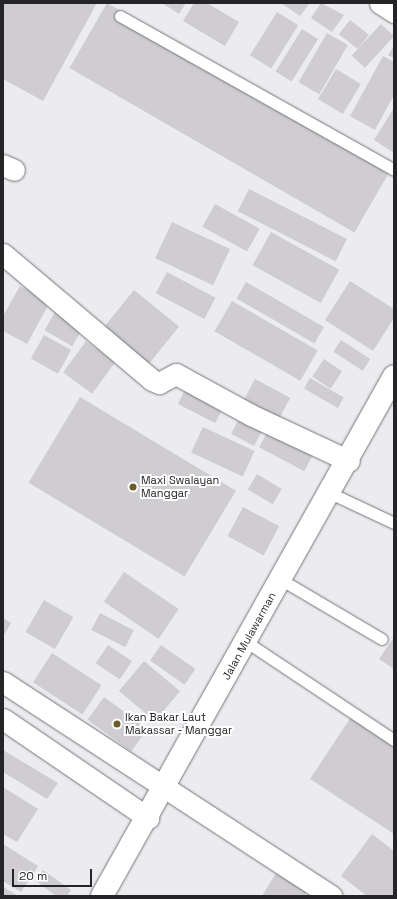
<!DOCTYPE html>
<html>
<head>
<meta charset="utf-8">
<style>
	body { margin:0 }
	#map { position:relative; width:397px; height:899px; overflow:hidden; background:#ecebef; font-family:"Space Grotesk",sans-serif }
	div>[style] { position:absolute }
	.building>* { inset:0; background:#cfcdd1; transform-origin:0 0 }
	.roads { filter:drop-shadow(0 0 1px #767478) drop-shadow(0 0 1px #767478) }
	.lane>* { height:11px; margin:-5.5px; padding:0 5.5px; transform-origin:5.5px; border-radius:5.5px; background:#fff }
	.street>* { height:21px; margin:-10.5px; padding:0 10.5px; transform-origin:10.5px; border-radius:10.5px; background:#fff }
	.primary>* { height:22px; margin:-11px; padding:0 11px; transform-origin:11px; border-radius:11px; background:#fff }
	.dots>* { width:11px; height:11px; translate:-50% -50%; box-sizing:border-box; border:2px solid #fff; border-radius:50% }
	span { translate:-50% -50%; white-space:nowrap; text-align:center; line-height:1.15; -webkit-text-stroke:4px #fff; paint-order:stroke }
	.poi-label { font-size:11px; color:#252426 }
	.left { translate:0 -50%; text-align:left }
	.street-label { font-size:11px; color:#252426 }
	.frame { position:absolute; inset:0; border:4px solid #252426; pointer-events:none }
	.scale { position:absolute; left:12px; top:869px; width:80px; height:18px; box-sizing:border-box; border:2px solid #252426; border-top:0; padding-left:5px; font-size:12px; line-height:14px; white-space:nowrap; color:#252426; -webkit-text-stroke:3px #fff; paint-order:stroke }
</style>
</head>
<body>
<div id="map">
	<div class="building">
		<i style="clip-path:polygon(3px 3px,97px 3px,43px 101px,3px 79px)"></i>
		<i style="left:107px;top:3px;width:329px;height:75px;rotate:30deg"></i>
		<i style="clip-path:polygon(162px 3px,186px 3px,179px 14px)"></i>
		<i style="clip-path:polygon(194px 3px,207px 3px,239px 22px,225px 46px,183px 21px)"></i>
		<i style="clip-path:polygon(281px 3px,307px 3px,309px 4px,300px 16px)"></i>
		<i style="clip-path:polygon(321px 3px,344px 15px,332px 32px,311px 18px)"></i>
		<i style="left:277px;top:12px;width:25px;height:51px;rotate:32deg"></i>
		<i style="left:350px;top:20px;width:24px;height:18px;rotate:38deg"></i>
		<i style="left:381px;top:24px;width:18px;height:43px;rotate:43deg"></i>
		<i style="left:302px;top:29px;width:19px;height:50px;rotate:32deg"></i>
		<i style="left:327px;top:33px;width:24px;height:57px;rotate:30deg"></i>
		<i style="clip-path:polygon(394px 46px,394px 58px,388px 55px)"></i>
		<i style="clip-path:polygon(383px 56px,394px 62px,394px 95px,375px 130px,350px 116px)"></i>
		<i style="left:336px;top:69px;width:29px;height:35px;rotate:31deg"></i>
		<i style="clip-path:polygon(394px 108px,394px 153px,374px 140px)"></i>
		<i style="left:249px;top:189px;width:110px;height:25px;rotate:27deg"></i>
		<i style="left:215px;top:204px;width:51px;height:26px;rotate:29deg"></i>
		<i style="left:172px;top:222px;width:64px;height:40px;rotate:25deg"></i>
		<i style="left:271px;top:232px;width:78px;height:38px;rotate:29deg"></i>
		<i style="left:167px;top:272px;width:55px;height:24px;rotate:28deg"></i>
		<i style="clip-path:polygon(350px 281px,394px 309px,394px 318px,373px 351px,325px 320px)"></i>
		<i style="left:246px;top:282px;width:90px;height:19px;rotate:30deg"></i>
		<i style="clip-path:polygon(20px 286px,50px 302px,27px 344px,3px 331px,3px 316px)"></i>
		<i style="left:134px;top:290px;width:58px;height:51px;rotate:39deg"></i>
		<i style="left:232px;top:301px;width:99px;height:35px;rotate:30deg"></i>
		<i style="left:55px;top:312px;width:32px;height:21px;rotate:30deg"></i>
		<i style="left:44px;top:335px;width:31px;height:27px;rotate:29deg"></i>
		<i style="left:341px;top:340px;width:35px;height:14px;rotate:33deg"></i>
		<i style="left:86px;top:341px;width:36px;height:39px;rotate:36deg"></i>
		<i style="left:324px;top:359px;width:22px;height:21px;rotate:34deg"></i>
		<i style="left:310px;top:378px;width:39px;height:12px;rotate:30deg"></i>
		<i style="left:255px;top:379px;width:40px;height:23px;rotate:28deg"></i>
		<i style="left:186px;top:388px;width:42px;height:18px;rotate:27deg"></i>
		<i style="left:80px;top:397px;width:182px;height:100px;rotate:31deg"></i>
		<i style="left:240px;top:417px;width:26px;height:19px;rotate:28deg"></i>
		<i style="left:203px;top:427px;width:57px;height:28px;rotate:25deg"></i>
		<i style="left:270px;top:427px;width:51px;height:23px;rotate:28deg"></i>
		<i style="left:257px;top:474px;width:29px;height:18px;rotate:31deg"></i>
		<i style="left:243px;top:507px;width:41px;height:33px;rotate:28deg"></i>
		<i style="left:124px;top:572px;width:66px;height:36px;rotate:34deg"></i>
		<i style="left:44px;top:600px;width:34px;height:37px;rotate:30deg"></i>
		<i style="left:100px;top:613px;width:38px;height:19px;rotate:27deg"></i>
		<i style="clip-path:polygon(3px 618px,11px 623px,3px 637px)"></i>
		<i style="clip-path:polygon(394px 637px,394px 669px,379px 659px)"></i>
		<i style="left:108px;top:645px;width:29px;height:22px;rotate:34deg"></i>
		<i style="left:161px;top:645px;width:42px;height:19px;rotate:35deg"></i>
		<i style="left:52px;top:653px;width:59px;height:35px;rotate:33deg"></i>
		<i style="left:144px;top:661px;width:47px;height:39px;rotate:40deg"></i>
		<i style="left:104px;top:697px;width:54px;height:28px;rotate:36deg"></i>
		<i style="clip-path:polygon(351px 717px,394px 746px,394px 834px,310px 779px)"></i>
		<i style="clip-path:polygon(3px 750px,58px 783px,47px 799px,3px 772px)"></i>
		<i style="clip-path:polygon(3px 787px,38px 809px,17px 842px,3px 834px)"></i>
		<i style="clip-path:polygon(372px 834px,394px 851px,394px 896px,367px 896px,341px 876px)"></i>
		<i style="clip-path:polygon(3px 844px,38px 866px,21px 892px,3px 881px)"></i>
		<i style="clip-path:polygon(43px 870px,71px 890px,67px 896px,56px 896px,36px 881px)"></i>
		<i style="clip-path:polygon(276px 873px,307px 891px,304px 896px,262px 896px)"></i>
		<i style="clip-path:polygon(3px 887px,18px 896px,3px 896px)"></i>
	</div>
	<div class="roads">
		<div class="lane">
			<i style="left:120px;top:16px;width:314px;rotate:29.3deg"></i>
			<i style="left:328px;top:492px;width:73px;rotate:25.2deg"></i>
			<i style="left:280px;top:579px;width:118px;rotate:30.5deg"></i>
			<i style="left:245px;top:641px;width:179px;rotate:33.6deg"></i>
		</div>
		<div class="street">
			<i style="left:380px;top:3px;width:17px;rotate:33deg"></i>
			<i style="left:3px;top:165px;width:12px;rotate:24deg"></i>
			<i style="left:3px;top:254px;width:195px;rotate:40.2deg"></i>
			<i style="left:152px;top:380px;width:8px;rotate:23deg"></i>
			<i style="left:159px;top:383px;width:19px;rotate:-28deg"></i>
			<i style="left:176px;top:374px;width:85px;rotate:28.7deg"></i>
			<i style="left:251px;top:415px;width:108px;rotate:25.1deg"></i>
			<i style="left:3px;top:682px;width:392px;rotate:33.1deg"></i>
			<i style="left:3px;top:719px;width:176px;rotate:34.3deg"></i>
		</div>
		<div class="primary">
			<i style="left:102px;top:896px;width:596px;rotate:-60.68deg"></i>
		</div>
	</div>
	<div class="dots">
		<i style="left:133px;top:487px;background:#6d5c2a"></i>
		<i style="left:117px;top:724px;background:#6d5c2a"></i>
	</div>
	<div class="poi-label">
		<span class="left" style="left:141px;top:487px">Maxi Swalayan<br>Manggar</span>
		<span class="left" style="left:125px;top:724px">Ikan Bakar Laut<br>Makassar - Manggar</span>
	</div>
	<div class="street-label">
		<span style="left:249px;top:636px;rotate:-61deg">Jalan Mulawarman</span>
	</div>
	<div class="frame"></div>
	<div class="scale">20 m</div>
</div>
</body>
</html>
